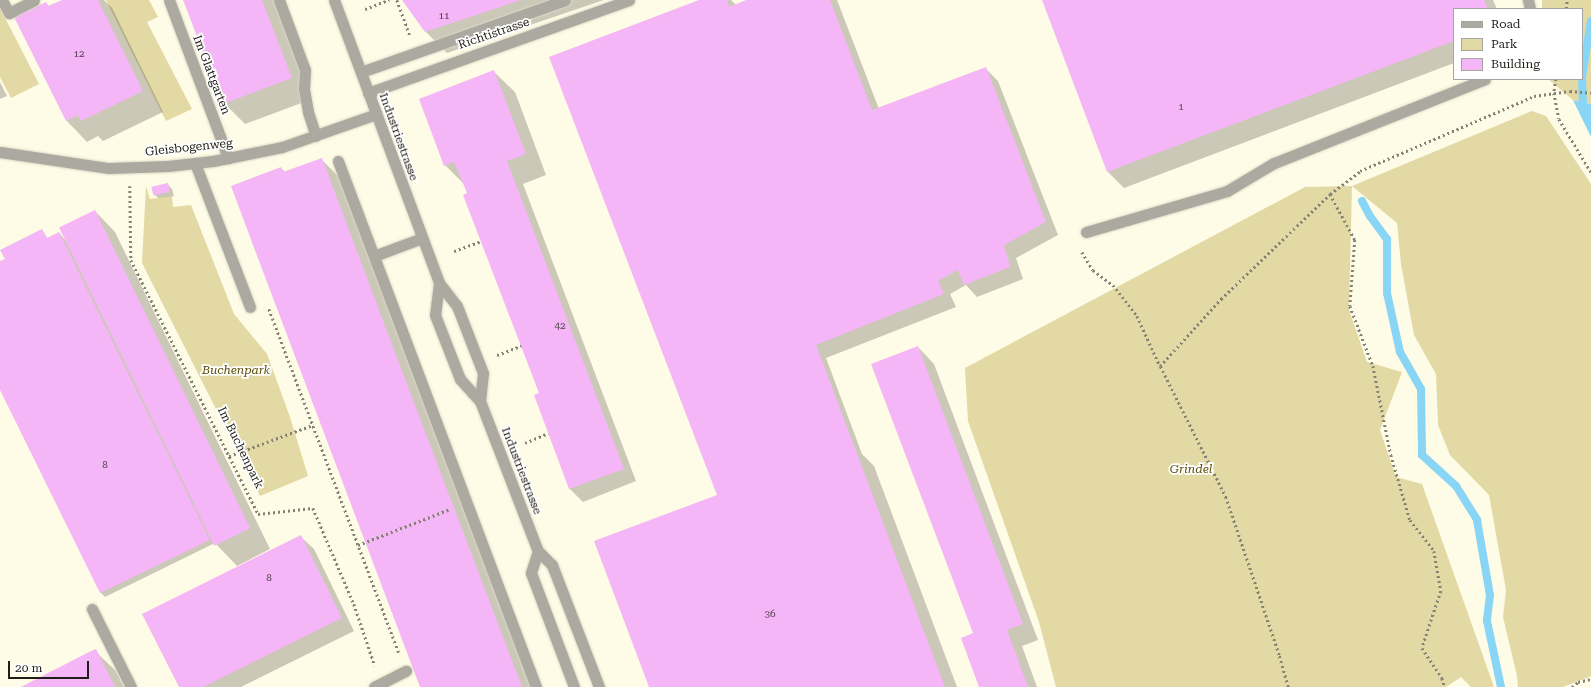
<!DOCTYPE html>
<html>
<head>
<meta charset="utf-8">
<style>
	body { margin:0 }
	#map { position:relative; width:1591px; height:687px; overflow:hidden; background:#fefbe6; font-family:"Roboto Serif",serif }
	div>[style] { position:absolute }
	.green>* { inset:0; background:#e2d9a5 }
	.water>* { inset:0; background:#89d5f6 }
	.shadow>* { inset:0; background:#0003 }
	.stream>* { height:8px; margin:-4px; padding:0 4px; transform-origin:4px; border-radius:4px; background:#89d5f6 }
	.building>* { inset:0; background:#f4b6f6; transform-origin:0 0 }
	.path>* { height:2.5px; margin-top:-1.25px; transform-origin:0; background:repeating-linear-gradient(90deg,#848275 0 2px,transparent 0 5px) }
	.roads { filter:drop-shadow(0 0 1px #dad8c5) drop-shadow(0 0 1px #dad8c5) }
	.service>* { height:11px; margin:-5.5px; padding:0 5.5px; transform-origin:5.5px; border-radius:5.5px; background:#aca9a1 }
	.pedestrian>* { height:11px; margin:-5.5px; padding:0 5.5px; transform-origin:5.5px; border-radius:5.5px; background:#aca9a1 }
	.minor>* { height:11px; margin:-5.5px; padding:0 5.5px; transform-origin:5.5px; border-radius:5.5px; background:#aca9a1 }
	.tertiary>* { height:11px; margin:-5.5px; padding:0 5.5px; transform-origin:5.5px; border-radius:5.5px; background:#aca9a1 }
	span { translate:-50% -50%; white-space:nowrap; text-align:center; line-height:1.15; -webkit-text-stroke:3.5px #fff; paint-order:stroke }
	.number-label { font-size:10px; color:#54444f }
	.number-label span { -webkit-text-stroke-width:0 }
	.street-label { font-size:12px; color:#1f1e17 }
	.park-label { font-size:12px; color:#594d06; font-style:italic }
	.legend { position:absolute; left:1453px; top:8px; width:130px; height:72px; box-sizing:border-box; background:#fff; border:1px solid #a5a5a2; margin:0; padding:5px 7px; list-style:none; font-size:12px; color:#1f1e17 }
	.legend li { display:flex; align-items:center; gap:8px; height:20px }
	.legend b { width:20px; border:1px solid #a5a5a2 }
	.scale { position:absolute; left:8px; top:661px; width:81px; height:18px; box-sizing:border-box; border:2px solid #1f1e17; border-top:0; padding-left:5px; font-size:12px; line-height:14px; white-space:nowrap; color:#1f1e17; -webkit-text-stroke:3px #fff; paint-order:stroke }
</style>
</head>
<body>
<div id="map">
	<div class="green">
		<i style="clip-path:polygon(106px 0,149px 0,158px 17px,147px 22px,192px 109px,166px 121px)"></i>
		<i style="clip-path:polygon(1542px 0,1591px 0,1591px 104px,1573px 100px,1548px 79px,1582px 79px,1582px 9px,1542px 9px)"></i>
		<i style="clip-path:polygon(0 8px,39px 84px,11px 98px,0 77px)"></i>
		<i style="clip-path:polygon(1532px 111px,1546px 116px,1591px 184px,1591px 676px,1563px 687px,1518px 687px,1517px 676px,1503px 617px,1506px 590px,1489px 495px,1450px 455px,1438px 425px,1436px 374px,1414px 335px,1401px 264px,1397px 223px,1352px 186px,1349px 310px,1367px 362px,1402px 372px,1380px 430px,1396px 477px,1422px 484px,1494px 687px,1471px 687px,1461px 677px,1446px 687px,1056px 687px,1039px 622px,968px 421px,965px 368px,1305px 187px,1352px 186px)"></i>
		<i style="clip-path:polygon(146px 186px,150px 199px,172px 196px,173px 207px,191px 205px,234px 314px,267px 354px,290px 417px,308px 476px,260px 496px,142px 263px)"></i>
	</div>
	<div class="water">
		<i style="clip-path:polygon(1573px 100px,1591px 104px,1591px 137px)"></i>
	</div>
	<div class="shadow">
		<i style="clip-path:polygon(64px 0,104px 0,112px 8px,163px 112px,103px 141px,98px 136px,87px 142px,67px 121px,16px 17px,46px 3px,50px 7px)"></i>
		<i style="clip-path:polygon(185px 0,274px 0,312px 99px,245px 124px,224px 103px)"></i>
		<i style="clip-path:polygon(404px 0,604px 0,447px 53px,426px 32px)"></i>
		<i style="clip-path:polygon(702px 0,731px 0,736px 5px,749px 0,837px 0,879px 109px,985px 68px,998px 81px,1058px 235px,1016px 258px,1023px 279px,977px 297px,966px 285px,950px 294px,956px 307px,826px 358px,862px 454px,874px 466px,957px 687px,650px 687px,719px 496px)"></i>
		<i style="clip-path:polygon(1043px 0,1493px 0,1497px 9px,1454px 9px,1454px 63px,1124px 188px,1108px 172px)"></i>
		<i style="clip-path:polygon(494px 72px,515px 92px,546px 175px,523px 184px,636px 481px,583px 502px,570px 489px,535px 395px,540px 393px,465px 185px,445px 165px)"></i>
		<i style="clip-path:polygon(0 82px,7px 96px,0 99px)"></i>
		<i style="clip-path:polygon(321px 159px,342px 180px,534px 687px,422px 687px,281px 168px,285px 172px)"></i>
		<i style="clip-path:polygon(168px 185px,172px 189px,174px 196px,158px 198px,154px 194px)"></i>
		<i style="clip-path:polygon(95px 211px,115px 232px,270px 549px,237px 566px,215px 543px,105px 597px,101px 593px,0 388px,0 262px,6px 259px,42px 230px,48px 239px,59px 233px,66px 241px)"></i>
		<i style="clip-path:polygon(918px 347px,934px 364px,1038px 640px,1022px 646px,1037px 687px,980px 687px,974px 634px)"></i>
		<i style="clip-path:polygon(301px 537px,314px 549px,354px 631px,241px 687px,180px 687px)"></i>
		<i style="clip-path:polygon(95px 651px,116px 671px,124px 687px,23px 687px)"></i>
	</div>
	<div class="stream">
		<i style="left:1591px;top:21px;width:57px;rotate:99.1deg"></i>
		<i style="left:1582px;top:77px;width:28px;rotate:88deg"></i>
		<i style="left:1583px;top:105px;width:18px;rotate:63deg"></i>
		<i style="left:1362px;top:201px;width:17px;rotate:62deg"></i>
		<i style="left:1370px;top:216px;width:29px;rotate:54deg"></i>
		<i style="left:1387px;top:239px;width:54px;rotate:90deg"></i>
		<i style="left:1387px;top:293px;width:60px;rotate:77.6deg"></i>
		<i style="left:1400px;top:352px;width:43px;rotate:60.4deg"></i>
		<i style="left:1421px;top:389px;width:66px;rotate:89.1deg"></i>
		<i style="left:1422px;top:455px;width:46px;rotate:42.4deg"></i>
		<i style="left:1456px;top:486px;width:40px;rotate:58deg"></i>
		<i style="left:1477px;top:520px;width:76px;rotate:80.2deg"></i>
		<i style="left:1490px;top:595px;width:26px;rotate:97deg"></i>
		<i style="left:1487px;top:621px;width:67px;rotate:78deg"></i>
	</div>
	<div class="building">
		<i style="clip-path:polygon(62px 0,98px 0,143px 91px,81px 121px,78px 115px,66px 121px,14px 17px,46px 2px,48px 6px)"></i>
		<i style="clip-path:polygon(183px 0,262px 0,292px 78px,223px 104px)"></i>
		<i style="clip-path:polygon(402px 0,521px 0,425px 32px)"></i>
		<i style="clip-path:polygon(699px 0,727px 0,729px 7px,746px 0,830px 0,872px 110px,986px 67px,1046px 222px,1004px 245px,1010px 267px,964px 285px,958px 270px,938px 281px,944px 294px,816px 345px,945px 687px,649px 687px,594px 541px,717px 495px,549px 57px)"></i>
		<i style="clip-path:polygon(1042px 0,1484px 0,1488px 9px,1454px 9px,1454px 41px,1107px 172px)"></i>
		<i style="clip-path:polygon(494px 70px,526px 154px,507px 161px,624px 469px,569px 489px,534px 395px,539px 393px,463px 195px,467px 193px,454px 162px,444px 166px,419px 99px)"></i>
		<i style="clip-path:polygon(322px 158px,388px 334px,522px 687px,420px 687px,253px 245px,231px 186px,281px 167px,283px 172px)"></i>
		<i style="left:168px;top:183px;width:9px;height:17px;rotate:77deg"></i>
		<i style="left:95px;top:210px;width:354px;height:40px;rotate:64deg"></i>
		<i style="clip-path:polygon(42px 229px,47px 238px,59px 232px,210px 540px,100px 593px,0 390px,0 261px,5px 259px,0 250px)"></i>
		<i style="clip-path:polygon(918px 346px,1023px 624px,1007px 630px,1028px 687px,979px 687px,961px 638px,973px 633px,871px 364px)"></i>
		<i style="clip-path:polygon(301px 535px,342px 618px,203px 687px,179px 687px,142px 614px)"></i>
		<i style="clip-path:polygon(96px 649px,115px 687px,21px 687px,89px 652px)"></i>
	</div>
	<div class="path">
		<i style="left:397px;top:0;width:37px;rotate:70deg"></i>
		<i style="left:365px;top:9px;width:26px;rotate:-21deg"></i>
		<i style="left:1566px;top:9px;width:9px;rotate:-84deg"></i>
		<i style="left:1556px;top:79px;width:14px;rotate:98deg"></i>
		<i style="left:1554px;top:93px;width:26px;rotate:79deg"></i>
		<i style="left:1559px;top:119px;width:62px;rotate:58.9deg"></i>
		<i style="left:130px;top:186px;width:74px;rotate:89.2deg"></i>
		<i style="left:131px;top:260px;width:284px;rotate:63.4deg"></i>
		<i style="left:258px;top:514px;width:55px;rotate:-6.2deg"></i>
		<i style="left:313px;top:508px;width:104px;rotate:66.9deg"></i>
		<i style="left:354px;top:604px;width:65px;rotate:71.3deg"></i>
		<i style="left:1330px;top:194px;width:52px;rotate:61.5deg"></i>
		<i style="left:1355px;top:240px;width:66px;rotate:94.3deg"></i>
		<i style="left:1350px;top:306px;width:64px;rotate:69deg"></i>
		<i style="left:1373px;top:366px;width:91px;rotate:78.6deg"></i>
		<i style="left:1391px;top:455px;width:68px;rotate:73.7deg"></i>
		<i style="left:1410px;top:520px;width:39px;rotate:52deg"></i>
		<i style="left:1434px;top:551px;width:41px;rotate:80.1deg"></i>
		<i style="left:1441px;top:591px;width:60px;rotate:108.4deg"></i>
		<i style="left:1422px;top:648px;width:36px;rotate:56deg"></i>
		<i style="left:1442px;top:678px;width:9px;rotate:72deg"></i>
		<i style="left:454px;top:251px;width:29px;rotate:-20deg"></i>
		<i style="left:1082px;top:252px;width:21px;rotate:59deg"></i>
		<i style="left:1093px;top:270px;width:25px;rotate:37deg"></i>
		<i style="left:1113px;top:285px;width:39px;rotate:52deg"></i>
		<i style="left:1137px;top:316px;width:55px;rotate:65.3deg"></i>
		<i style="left:269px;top:309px;width:368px;rotate:69.3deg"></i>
		<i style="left:497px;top:355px;width:26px;rotate:-21deg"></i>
		<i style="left:525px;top:443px;width:25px;rotate:-23deg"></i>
		<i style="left:229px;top:456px;width:90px;rotate:-20.3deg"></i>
		<i style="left:358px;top:545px;width:97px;rotate:-21.3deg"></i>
		<i style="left:1288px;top:687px;width:33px;rotate:-106deg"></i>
		<i style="left:1279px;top:655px;width:166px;rotate:-108.7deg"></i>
		<i style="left:1226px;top:498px;width:148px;rotate:-116.6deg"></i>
		<i style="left:1160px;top:366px;width:91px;rotate:-47.7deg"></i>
		<i style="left:1221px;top:299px;width:151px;rotate:-43.9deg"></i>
		<i style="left:1330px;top:194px;width:38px;rotate:-37deg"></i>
		<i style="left:1360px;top:171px;width:189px;rotate:-23.3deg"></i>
		<i style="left:1534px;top:96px;width:36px;rotate:-8deg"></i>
		<i style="left:1570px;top:91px;width:21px;rotate:5deg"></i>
		<i style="left:1572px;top:687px;width:8px;rotate:-40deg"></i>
		<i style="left:1578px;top:682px;width:13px;rotate:-13deg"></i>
	</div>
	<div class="roads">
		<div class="service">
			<i style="left:169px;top:0;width:169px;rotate:69.5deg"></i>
			<i style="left:279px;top:0;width:75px;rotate:69.6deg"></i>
			<i style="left:305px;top:70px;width:19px;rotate:93deg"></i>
			<i style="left:304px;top:89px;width:23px;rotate:80deg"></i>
			<i style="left:308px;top:112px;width:25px;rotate:72deg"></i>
			<i style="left:1528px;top:0;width:9px;rotate:77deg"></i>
			<i style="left:361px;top:72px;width:216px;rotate:-19.4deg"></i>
			<i style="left:338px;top:161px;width:562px;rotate:69.37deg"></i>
			<i style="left:195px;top:163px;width:154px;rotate:69.1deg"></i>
			<i style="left:1086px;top:232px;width:147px;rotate:-16.2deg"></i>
			<i style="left:1227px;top:191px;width:55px;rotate:-30.8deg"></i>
			<i style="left:1274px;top:163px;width:227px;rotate:-21.7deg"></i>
			<i style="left:374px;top:256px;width:51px;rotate:-20.6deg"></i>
			<i style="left:92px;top:609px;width:87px;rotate:63.4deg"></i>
		</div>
		<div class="pedestrian">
			<i style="left:2px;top:0;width:15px;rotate:62deg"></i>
			<i style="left:9px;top:13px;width:28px;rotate:-27deg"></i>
			<i style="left:374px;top:687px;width:36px;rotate:-27deg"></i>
		</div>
		<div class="minor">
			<i style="left:368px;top:93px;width:277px;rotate:-19.6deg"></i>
			<i style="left:0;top:152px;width:110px;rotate:8.4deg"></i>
			<i style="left:109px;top:168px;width:59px;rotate:-1.9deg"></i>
			<i style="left:168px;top:166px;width:45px;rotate:-6.3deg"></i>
			<i style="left:213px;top:161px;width:70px;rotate:-11.5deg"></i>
			<i style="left:282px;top:147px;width:100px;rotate:-19.3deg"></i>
		</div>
		<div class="tertiary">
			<i style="left:334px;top:0;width:302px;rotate:69.6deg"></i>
			<i style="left:439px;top:283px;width:29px;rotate:52deg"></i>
			<i style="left:457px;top:306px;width:72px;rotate:68.8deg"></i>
			<i style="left:483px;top:373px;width:28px;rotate:96deg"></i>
			<i style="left:439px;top:283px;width:32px;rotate:97deg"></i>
			<i style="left:435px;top:315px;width:69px;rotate:68.7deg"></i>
			<i style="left:460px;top:379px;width:30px;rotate:48deg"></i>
			<i style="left:480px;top:401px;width:161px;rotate:68.9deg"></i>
			<i style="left:538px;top:551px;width:20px;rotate:45deg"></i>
			<i style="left:552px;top:565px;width:131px;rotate:68.9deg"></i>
			<i style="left:538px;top:551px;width:23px;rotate:108deg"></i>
			<i style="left:531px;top:573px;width:122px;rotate:69.3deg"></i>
		</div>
	</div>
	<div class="number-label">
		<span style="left:444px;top:16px">11</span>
		<span style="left:79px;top:54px">12</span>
		<span style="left:1181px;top:107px">1</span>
		<span style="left:560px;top:326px">42</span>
		<span style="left:105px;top:465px">8</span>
		<span style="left:269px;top:578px">8</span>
		<span style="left:770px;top:614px">36</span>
	</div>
	<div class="street-label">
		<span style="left:494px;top:34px;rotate:-19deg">Richtistrasse</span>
		<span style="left:211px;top:75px;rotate:69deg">Im Glattgarten</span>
		<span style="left:398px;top:137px;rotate:70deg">Industriestrasse</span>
		<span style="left:189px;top:148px;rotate:-6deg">Gleisbogenweg</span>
		<span style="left:240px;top:448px;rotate:64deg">Im Buchenpark</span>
		<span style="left:521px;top:471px;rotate:69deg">Industriestrasse</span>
	</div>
	<div class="park-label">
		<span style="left:236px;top:371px">Buchenpark</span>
		<span style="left:1191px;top:470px">Grindel</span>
	</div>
	<ul class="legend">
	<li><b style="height:5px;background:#aca9a1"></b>Road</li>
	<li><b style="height:11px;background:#e2d9a5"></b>Park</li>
	<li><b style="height:11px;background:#f4b6f6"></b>Building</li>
	</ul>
	<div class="scale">20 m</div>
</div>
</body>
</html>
